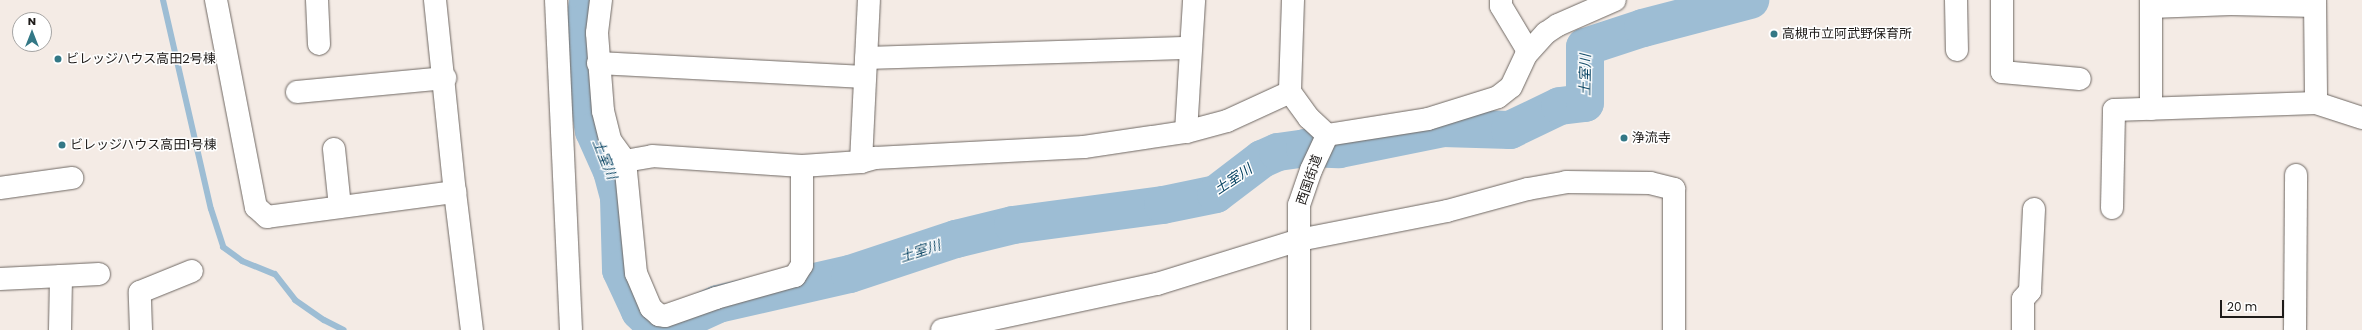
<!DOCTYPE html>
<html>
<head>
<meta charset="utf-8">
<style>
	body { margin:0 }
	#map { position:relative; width:2362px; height:330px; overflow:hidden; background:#f4ebe5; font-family:Poppins,"Noto Sans JP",sans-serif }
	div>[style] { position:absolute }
	.stream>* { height:6px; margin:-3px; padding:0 3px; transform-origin:3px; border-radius:3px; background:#9dbdd4 }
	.river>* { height:38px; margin:-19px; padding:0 19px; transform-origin:19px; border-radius:19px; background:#9dbdd4 }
	.roads { filter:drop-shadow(0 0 1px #6f6863) drop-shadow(0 0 1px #6f6863) }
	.minor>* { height:22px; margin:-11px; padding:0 11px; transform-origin:11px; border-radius:11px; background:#fff }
	.tertiary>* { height:22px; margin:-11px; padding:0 11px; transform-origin:11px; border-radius:11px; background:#fff }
	.dots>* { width:11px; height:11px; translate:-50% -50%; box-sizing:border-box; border:2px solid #fff; border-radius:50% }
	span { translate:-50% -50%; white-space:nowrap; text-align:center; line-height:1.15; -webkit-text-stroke:3px #fff; paint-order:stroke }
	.poi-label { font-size:13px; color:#1e1b19 }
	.left { translate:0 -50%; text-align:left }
	.street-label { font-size:13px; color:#1e1b19 }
	.water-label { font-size:14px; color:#013e5e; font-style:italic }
	.north { position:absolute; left:12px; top:12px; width:40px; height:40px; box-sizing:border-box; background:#fff; border:1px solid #a5a4a3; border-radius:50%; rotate:0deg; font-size:11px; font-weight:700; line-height:16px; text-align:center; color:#1e1b19 }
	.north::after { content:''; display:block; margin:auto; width:14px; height:18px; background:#337886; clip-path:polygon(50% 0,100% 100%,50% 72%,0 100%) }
	.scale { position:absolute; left:2220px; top:300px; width:64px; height:18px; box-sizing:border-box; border:2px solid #1e1b19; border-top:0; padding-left:5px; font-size:12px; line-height:14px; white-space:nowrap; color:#1e1b19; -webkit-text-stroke:3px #fff; paint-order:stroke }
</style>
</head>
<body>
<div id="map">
	<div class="stream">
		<i style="left:163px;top:0;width:214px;rotate:77.1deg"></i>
		<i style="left:211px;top:209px;width:40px;rotate:72deg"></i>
		<i style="left:223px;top:247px;width:24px;rotate:36deg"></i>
		<i style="left:242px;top:261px;width:35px;rotate:22deg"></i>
		<i style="left:275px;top:274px;width:33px;rotate:52deg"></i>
		<i style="left:295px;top:300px;width:35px;rotate:35deg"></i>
		<i style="left:324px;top:320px;width:22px;rotate:27deg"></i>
	</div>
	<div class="river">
		<i style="left:588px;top:0;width:23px;rotate:97deg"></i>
		<i style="left:585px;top:23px;width:71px;rotate:87.6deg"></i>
		<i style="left:588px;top:94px;width:37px;rotate:81deg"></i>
		<i style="left:594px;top:131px;width:44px;rotate:65.8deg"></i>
		<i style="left:612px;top:171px;width:28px;rotate:75deg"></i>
		<i style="left:619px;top:198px;width:72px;rotate:88.4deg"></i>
		<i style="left:621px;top:270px;width:45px;rotate:65.1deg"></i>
		<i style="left:640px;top:311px;width:28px;rotate:44deg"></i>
		<i style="left:662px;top:330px;width:62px;rotate:-24.9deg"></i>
		<i style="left:718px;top:304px;width:135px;rotate:-12.8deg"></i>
		<i style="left:850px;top:274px;width:112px;rotate:-18.3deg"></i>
		<i style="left:956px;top:239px;width:59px;rotate:-13.8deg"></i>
		<i style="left:1013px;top:225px;width:151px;rotate:-7.6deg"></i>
		<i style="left:1163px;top:205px;width:54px;rotate:-11.7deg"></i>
		<i style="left:1216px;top:194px;width:58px;rotate:-37.3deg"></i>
		<i style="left:1262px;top:159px;width:17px;rotate:-24deg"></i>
		<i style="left:1278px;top:152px;width:27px;rotate:-8deg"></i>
		<i style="left:1305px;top:148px;width:34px;rotate:2deg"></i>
		<i style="left:1339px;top:149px;width:106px;rotate:-11.4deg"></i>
		<i style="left:1443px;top:128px;width:67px;rotate:1.7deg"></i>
		<i style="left:1510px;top:130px;width:55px;rotate:-25.6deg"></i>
		<i style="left:1560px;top:106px;width:25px;rotate:-7deg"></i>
		<i style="left:1585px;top:103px;width:56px;rotate:-90deg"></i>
		<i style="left:1585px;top:47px;width:61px;rotate:-18.1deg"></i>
		<i style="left:1643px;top:28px;width:111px;rotate:-14.7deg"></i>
	</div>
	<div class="roads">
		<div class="minor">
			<i style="left:216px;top:0;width:211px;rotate:79.1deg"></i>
			<i style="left:256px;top:207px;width:15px;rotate:42deg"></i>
			<i style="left:267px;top:217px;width:190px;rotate:-7.6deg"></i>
			<i style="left:317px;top:0;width:44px;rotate:87.4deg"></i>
			<i style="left:435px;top:0;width:193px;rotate:84.1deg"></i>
			<i style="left:455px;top:192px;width:139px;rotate:83deg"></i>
			<i style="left:601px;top:0;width:33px;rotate:97deg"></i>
			<i style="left:597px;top:33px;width:78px;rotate:85.6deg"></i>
			<i style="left:603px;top:111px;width:30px;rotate:76deg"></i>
			<i style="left:610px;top:140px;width:26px;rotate:54deg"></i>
			<i style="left:625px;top:161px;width:27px;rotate:-10deg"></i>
			<i style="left:652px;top:156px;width:150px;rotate:3.8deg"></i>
			<i style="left:802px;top:166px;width:59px;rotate:-3.9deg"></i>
			<i style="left:861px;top:162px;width:15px;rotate:-16deg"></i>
			<i style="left:875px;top:158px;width:209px;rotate:-3deg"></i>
			<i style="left:1084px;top:147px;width:103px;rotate:-8.4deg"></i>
			<i style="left:1186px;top:132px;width:42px;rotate:-15deg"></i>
			<i style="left:1227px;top:121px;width:69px;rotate:-24.7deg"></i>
			<i style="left:1293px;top:0;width:92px;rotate:91.9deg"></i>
			<i style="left:1290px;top:92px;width:32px;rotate:54deg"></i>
			<i style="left:1309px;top:118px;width:25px;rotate:43deg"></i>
			<i style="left:1501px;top:0;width:6px;rotate:90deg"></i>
			<i style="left:1501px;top:6px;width:52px;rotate:59deg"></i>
			<i style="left:1956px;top:0;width:50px;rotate:88.9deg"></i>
			<i style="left:2002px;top:0;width:72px;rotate:90deg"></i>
			<i style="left:2002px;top:72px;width:78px;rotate:5.1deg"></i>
			<i style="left:2151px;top:0;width:109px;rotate:90deg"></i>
			<i style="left:2315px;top:0;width:103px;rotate:89.4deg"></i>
			<i style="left:2151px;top:7px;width:80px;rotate:-2.1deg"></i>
			<i style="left:2231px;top:4px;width:84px;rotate:1.4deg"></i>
			<i style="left:866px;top:58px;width:325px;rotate:-1.8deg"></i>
			<i style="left:598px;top:63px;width:267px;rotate:3deg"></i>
			<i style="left:297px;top:92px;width:149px;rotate:-5.4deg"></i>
			<i style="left:1186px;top:132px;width:132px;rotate:-86.5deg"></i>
			<i style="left:334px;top:149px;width:58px;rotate:84.1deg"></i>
			<i style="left:625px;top:161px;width:113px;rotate:84.4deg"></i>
			<i style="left:636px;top:273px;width:38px;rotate:67deg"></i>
			<i style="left:651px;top:308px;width:11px;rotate:41deg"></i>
			<i style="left:659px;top:315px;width:6px;rotate:9deg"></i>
			<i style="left:665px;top:316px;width:54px;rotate:-19.4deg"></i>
			<i style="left:716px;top:298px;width:82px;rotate:-15.6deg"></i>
			<i style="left:795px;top:276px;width:13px;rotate:-58deg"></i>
			<i style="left:802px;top:265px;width:99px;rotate:-90deg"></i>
			<i style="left:861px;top:162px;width:162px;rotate:-87.2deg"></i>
			<i style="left:0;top:188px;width:73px;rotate:-7.9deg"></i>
			<i style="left:2112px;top:208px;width:98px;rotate:-88.8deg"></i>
			<i style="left:2114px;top:110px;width:202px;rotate:-2deg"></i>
			<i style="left:2316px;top:103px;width:48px;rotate:18.1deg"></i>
			<i style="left:0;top:279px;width:61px;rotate:-2.8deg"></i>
			<i style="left:60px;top:330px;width:54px;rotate:-88.9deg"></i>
			<i style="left:61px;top:276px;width:38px;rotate:-3deg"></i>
			<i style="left:141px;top:330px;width:38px;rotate:-92deg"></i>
			<i style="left:140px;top:292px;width:56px;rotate:-22deg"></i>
			<i style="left:942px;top:330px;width:220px;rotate:-12.1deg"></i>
			<i style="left:1157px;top:284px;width:149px;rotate:-17.2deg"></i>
			<i style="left:1299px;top:240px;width:151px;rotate:-11.1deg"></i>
			<i style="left:1447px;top:211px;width:84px;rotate:-15.2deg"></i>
			<i style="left:1528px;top:189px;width:39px;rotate:-10deg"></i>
			<i style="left:1566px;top:182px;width:84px;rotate:0.7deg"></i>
			<i style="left:1650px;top:183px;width:25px;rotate:14deg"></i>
			<i style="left:1674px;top:189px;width:141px;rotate:90deg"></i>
			<i style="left:1299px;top:330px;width:125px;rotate:-90deg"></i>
			<i style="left:1299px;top:205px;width:37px;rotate:-71deg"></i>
			<i style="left:1311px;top:170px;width:38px;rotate:-65deg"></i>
			<i style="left:1327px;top:135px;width:102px;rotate:-9deg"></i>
			<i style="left:1428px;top:119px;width:73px;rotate:-17.4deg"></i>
			<i style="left:1498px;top:97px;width:16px;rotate:-38deg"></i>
			<i style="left:1511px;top:87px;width:35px;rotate:-65deg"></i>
			<i style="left:1526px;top:55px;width:30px;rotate:-48deg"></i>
			<i style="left:1546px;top:33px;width:14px;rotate:-34deg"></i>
			<i style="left:1558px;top:25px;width:62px;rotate:-23.7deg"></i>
			<i style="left:2023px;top:330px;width:31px;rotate:-90deg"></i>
			<i style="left:2023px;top:299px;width:11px;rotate:-49deg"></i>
			<i style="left:2030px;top:291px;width:82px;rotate:-87.2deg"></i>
			<i style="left:2295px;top:330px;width:155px;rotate:-89.6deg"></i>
		</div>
		<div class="tertiary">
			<i style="left:556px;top:0;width:330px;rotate:87.4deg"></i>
		</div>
	</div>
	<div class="dots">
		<i style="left:1774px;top:34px;background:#337886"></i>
		<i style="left:58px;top:59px;background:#337886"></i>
		<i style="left:1624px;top:138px;background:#337886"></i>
		<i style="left:62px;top:145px;background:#337886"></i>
	</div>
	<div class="poi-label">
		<span class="left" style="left:1782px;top:34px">高槻市立阿武野保育所</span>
		<span class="left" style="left:66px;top:59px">ビレッジハウス高田2号棟</span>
		<span class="left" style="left:1632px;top:138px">浄流寺</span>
		<span class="left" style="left:70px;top:145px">ビレッジハウス高田1号棟</span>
	</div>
	<div class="street-label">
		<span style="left:1310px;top:180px;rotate:-71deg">西国街道</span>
	</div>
	<div class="water-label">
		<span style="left:1585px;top:75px;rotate:-89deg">土室川</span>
		<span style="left:605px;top:159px;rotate:68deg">土室川</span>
		<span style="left:1233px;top:179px;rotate:-34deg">土室川</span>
		<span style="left:920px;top:251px;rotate:-18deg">土室川</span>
	</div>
	<div class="north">N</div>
	<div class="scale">20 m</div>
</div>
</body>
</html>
